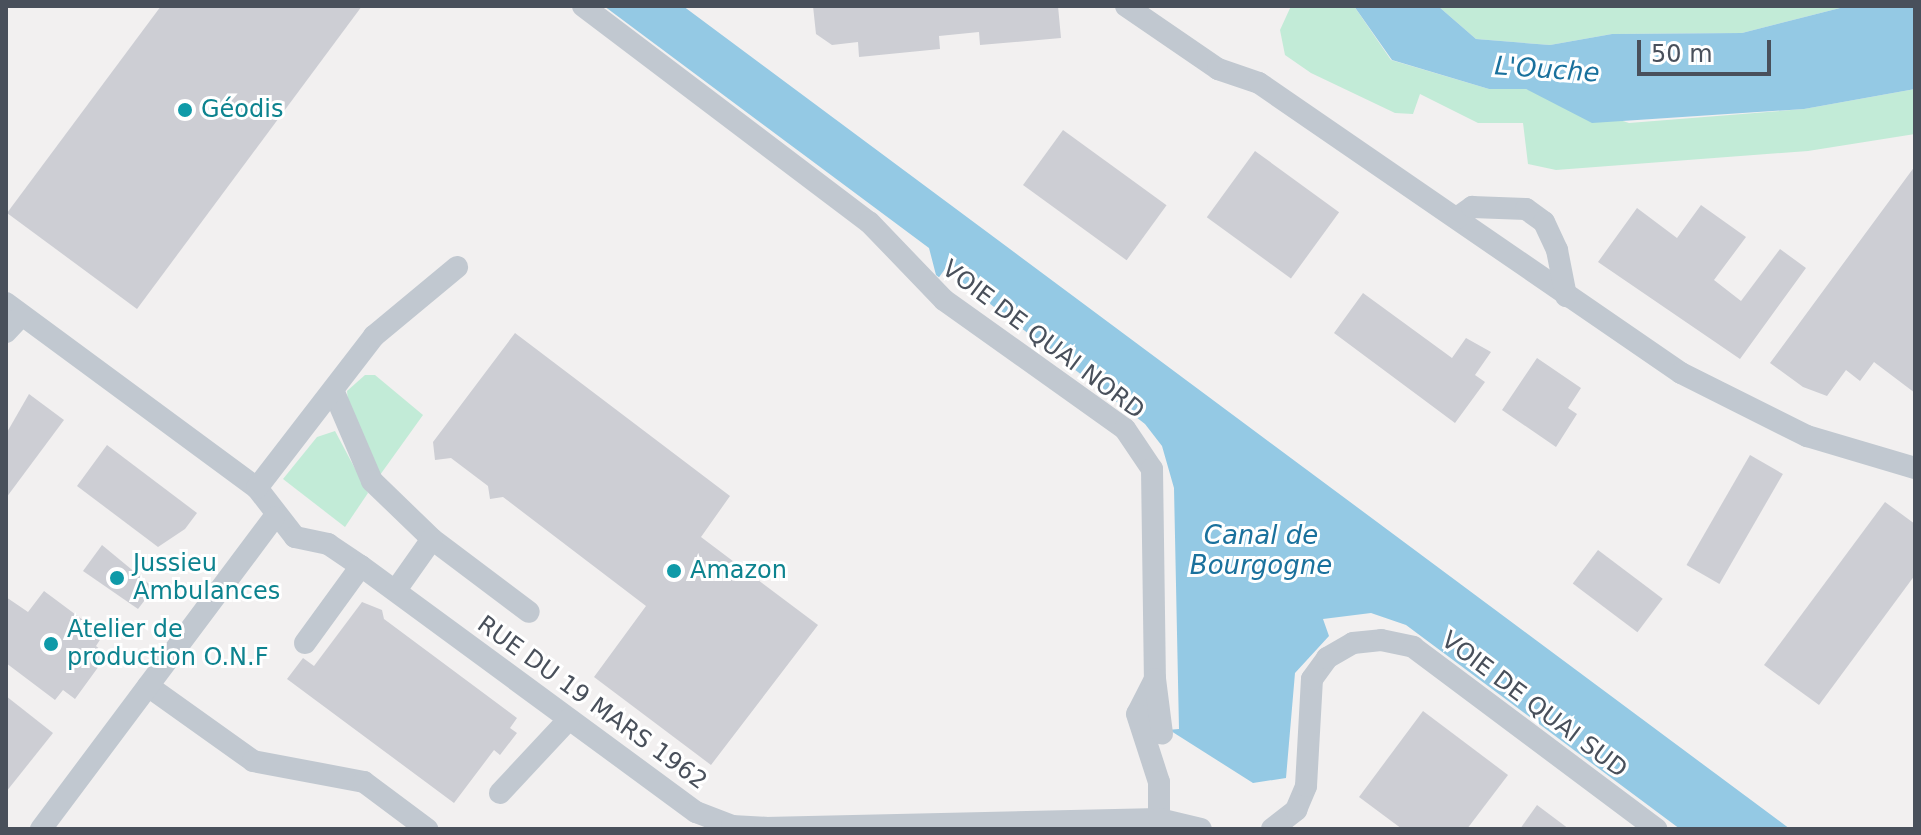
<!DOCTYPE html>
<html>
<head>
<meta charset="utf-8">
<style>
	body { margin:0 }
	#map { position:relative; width:1921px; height:835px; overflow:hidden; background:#f2f0f0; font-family:"DejaVu Sans",sans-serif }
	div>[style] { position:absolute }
	.green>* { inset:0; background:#c2ebd7 }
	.water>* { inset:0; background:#94c9e4 }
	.pier>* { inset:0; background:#f2f0f0 }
	.building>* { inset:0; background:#cdced4; transform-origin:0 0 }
	.minor>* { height:22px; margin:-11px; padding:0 11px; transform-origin:11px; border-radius:11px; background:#c1c8d0 }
	.dots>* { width:22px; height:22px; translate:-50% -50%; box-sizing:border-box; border:4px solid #fff; border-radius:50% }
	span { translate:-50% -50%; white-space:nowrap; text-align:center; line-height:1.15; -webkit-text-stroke:6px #fff; paint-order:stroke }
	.culture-label { font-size:24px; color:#0d838f }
	.left { translate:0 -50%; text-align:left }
	.street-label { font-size:24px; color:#49505b }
	.water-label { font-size:26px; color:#1a719d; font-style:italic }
	.frame { position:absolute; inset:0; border:8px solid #49505b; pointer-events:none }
	.scale { position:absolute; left:1637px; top:40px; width:134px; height:36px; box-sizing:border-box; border:4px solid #49505b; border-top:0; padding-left:10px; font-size:24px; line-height:28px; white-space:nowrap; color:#49505b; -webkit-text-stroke:6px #fff; paint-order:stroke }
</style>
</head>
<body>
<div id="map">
	<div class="green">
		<i style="clip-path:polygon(1291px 6px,1354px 6px,1391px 60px,1489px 89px,1526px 89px,1629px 123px,1804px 109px,1915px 89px,1915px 134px,1808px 151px,1556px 170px,1528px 164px,1523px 123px,1478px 123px,1420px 94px,1413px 114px,1395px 113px,1311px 73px,1285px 55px,1280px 30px)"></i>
		<i style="clip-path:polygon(1438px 6px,1848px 6px,1742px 33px,1612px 34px,1550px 45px,1476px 39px)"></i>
		<i style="clip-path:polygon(365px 375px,375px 375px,423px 415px,380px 475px,349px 412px,347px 391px)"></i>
		<i style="clip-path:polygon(335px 431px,368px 493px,345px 527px,283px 479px,317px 437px)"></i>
	</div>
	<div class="water">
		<i style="clip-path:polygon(604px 6px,683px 6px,1790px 829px,1680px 829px,1406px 625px,1371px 613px,1323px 619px,1329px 636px,1295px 673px,1286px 778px,1253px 783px,1171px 731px,1167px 489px,1122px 414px,936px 275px,929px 248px)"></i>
		<i style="clip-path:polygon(1354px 6px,1438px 6px,1476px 39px,1550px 45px,1612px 34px,1742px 33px,1848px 6px,1915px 6px,1915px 89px,1804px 109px,1592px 123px,1526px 89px,1489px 89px,1392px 60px)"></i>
	</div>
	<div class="pier">
		<i style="clip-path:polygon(945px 269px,1145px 424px,1162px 446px,1174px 488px,1179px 729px,1167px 730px,1163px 490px,1138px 432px,937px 280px)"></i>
	</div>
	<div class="building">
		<i style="clip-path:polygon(161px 6px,362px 6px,137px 309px,7px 213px)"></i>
		<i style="clip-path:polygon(813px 6px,1058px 6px,1061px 38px,980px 45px,979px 32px,939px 36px,940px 49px,859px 57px,858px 42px,832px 45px,816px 34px)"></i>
		<i style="left:1063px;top:130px;width:128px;height:68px;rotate:36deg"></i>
		<i style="left:1255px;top:151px;width:104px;height:82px;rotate:36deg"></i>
		<i style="clip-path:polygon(1915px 166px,1915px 393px,1874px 362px,1860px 381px,1846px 370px,1827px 396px,1803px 387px,1770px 363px)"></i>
		<i style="clip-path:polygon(1701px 205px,1746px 237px,1714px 280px,1741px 301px,1780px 249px,1806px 268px,1740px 359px,1598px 262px,1637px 208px,1677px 238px)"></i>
		<i style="clip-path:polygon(1363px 293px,1452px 358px,1466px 338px,1491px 352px,1475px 375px,1485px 382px,1455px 423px,1334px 333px)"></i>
		<i style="clip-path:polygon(515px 333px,730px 496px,701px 537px,818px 625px,711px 765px,594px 677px,646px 606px,503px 497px,490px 499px,488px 486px,451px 458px,435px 460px,433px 442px)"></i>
		<i style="clip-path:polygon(1537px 358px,1581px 388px,1568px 408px,1577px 414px,1556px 447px,1502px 410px)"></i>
		<i style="clip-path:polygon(29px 394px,64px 420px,6px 498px,6px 434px)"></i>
		<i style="clip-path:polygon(107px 445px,197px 513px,185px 529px,158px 547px,77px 486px)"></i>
		<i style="left:1750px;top:455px;width:38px;height:127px;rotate:30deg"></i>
		<i style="clip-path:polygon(1885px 502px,1915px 524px,1915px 575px,1819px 705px,1764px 665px)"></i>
		<i style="clip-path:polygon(102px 545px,154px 588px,138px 609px,83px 571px)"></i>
		<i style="left:1598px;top:550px;width:81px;height:42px;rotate:37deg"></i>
		<i style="clip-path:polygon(44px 591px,103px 635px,96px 646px,107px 655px,75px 699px,63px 690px,55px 700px,6px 663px,6px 597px,28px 612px)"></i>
		<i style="clip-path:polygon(362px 602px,382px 610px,384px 619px,517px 718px,510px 728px,517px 733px,500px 755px,494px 750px,454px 803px,287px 679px,303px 658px,314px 666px)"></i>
		<i style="clip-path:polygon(6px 696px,53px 733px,6px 792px)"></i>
		<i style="clip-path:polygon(1423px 711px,1508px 775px,1467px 829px,1402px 829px,1359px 797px)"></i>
		<i style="clip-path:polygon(1537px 805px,1569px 829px,1520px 829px)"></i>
	</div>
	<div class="minor">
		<i style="left:583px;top:6px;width:358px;rotate:37.1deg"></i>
		<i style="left:869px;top:222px;width:108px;rotate:46.1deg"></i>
		<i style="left:944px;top:300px;width:222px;rotate:35.5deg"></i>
		<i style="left:1125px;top:429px;width:48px;rotate:56deg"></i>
		<i style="left:1152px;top:469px;width:210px;rotate:89.2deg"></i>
		<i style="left:1155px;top:679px;width:39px;rotate:117deg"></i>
		<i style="left:1137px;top:714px;width:71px;rotate:72.1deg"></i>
		<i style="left:1159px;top:782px;width:37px;rotate:90deg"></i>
		<i style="left:1126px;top:6px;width:112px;rotate:34.4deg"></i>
		<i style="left:1218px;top:69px;width:43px;rotate:18.9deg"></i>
		<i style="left:1259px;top:83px;width:512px;rotate:34.5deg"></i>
		<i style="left:1681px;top:373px;width:141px;rotate:26.6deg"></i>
		<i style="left:1807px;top:436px;width:113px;rotate:16.5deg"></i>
		<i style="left:1457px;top:218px;width:19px;rotate:-36deg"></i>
		<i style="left:1472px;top:207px;width:54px;rotate:2.1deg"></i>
		<i style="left:1526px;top:209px;width:22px;rotate:36deg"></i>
		<i style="left:1544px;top:222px;width:31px;rotate:65deg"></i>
		<i style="left:1557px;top:250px;width:47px;rotate:78.9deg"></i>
		<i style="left:6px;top:303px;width:312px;rotate:36.4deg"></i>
		<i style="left:257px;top:488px;width:62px;rotate:52.2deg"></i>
		<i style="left:295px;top:537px;width:34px;rotate:12deg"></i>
		<i style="left:328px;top:544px;width:40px;rotate:34deg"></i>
		<i style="left:361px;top:566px;width:416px;rotate:36.3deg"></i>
		<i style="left:696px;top:812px;width:39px;rotate:21deg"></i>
		<i style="left:732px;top:826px;width:33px;rotate:3deg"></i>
		<i style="left:765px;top:828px;width:394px;rotate:-1.3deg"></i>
		<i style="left:1159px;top:819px;width:43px;rotate:13.4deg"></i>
		<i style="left:6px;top:332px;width:23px;rotate:-47deg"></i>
		<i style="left:333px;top:390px;width:99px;rotate:66.8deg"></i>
		<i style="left:372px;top:481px;width:83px;rotate:44deg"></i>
		<i style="left:432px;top:539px;width:121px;rotate:37deg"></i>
		<i style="left:257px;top:488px;width:192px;rotate:-52.4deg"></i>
		<i style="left:374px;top:336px;width:108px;rotate:-39.7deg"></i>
		<i style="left:396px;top:590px;width:62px;rotate:-54.8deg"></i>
		<i style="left:305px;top:643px;width:95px;rotate:-54deg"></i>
		<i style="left:1155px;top:679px;width:55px;rotate:82.7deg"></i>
		<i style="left:148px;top:686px;width:129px;rotate:35.5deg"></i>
		<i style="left:253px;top:761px;width:113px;rotate:10.7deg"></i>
		<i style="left:364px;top:782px;width:79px;rotate:36.7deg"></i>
		<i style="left:500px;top:793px;width:101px;rotate:-47deg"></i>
		<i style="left:41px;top:829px;width:389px;rotate:-53.2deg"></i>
		<i style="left:1272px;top:829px;width:31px;rotate:-38deg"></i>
		<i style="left:1296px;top:810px;width:26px;rotate:-67deg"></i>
		<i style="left:1306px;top:786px;width:107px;rotate:-86.8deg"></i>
		<i style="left:1312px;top:679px;width:26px;rotate:-54deg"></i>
		<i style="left:1327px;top:658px;width:30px;rotate:-30deg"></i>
		<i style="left:1353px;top:643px;width:28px;rotate:-6deg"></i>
		<i style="left:1381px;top:640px;width:33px;rotate:12deg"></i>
		<i style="left:1413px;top:647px;width:304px;rotate:36.8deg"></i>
	</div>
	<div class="dots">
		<i style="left:185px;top:110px;background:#0f9aa8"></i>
		<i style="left:674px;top:571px;background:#0f9aa8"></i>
		<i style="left:117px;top:578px;background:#0f9aa8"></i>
		<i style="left:51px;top:644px;background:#0f9aa8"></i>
	</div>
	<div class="culture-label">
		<span class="left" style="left:201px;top:110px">Géodis</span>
		<span class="left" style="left:133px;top:578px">Jussieu<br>Ambulances</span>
		<span class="left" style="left:690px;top:571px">Amazon</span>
		<span class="left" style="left:67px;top:644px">Atelier de<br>production O.N.F</span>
	</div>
	<div class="street-label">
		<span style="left:1043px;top:340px;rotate:37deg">VOIE DE QUAI NORD</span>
		<span style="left:592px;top:703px;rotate:36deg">RUE DU 19 MARS 1962</span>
		<span style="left:1534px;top:705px;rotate:37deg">VOIE DE QUAI SUD</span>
	</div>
	<div class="water-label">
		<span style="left:1547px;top:70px;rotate:4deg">L'Ouche</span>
		<span style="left:1261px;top:551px">Canal de<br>Bourgogne</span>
	</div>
	<div class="frame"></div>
	<div class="scale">50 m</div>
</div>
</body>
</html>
